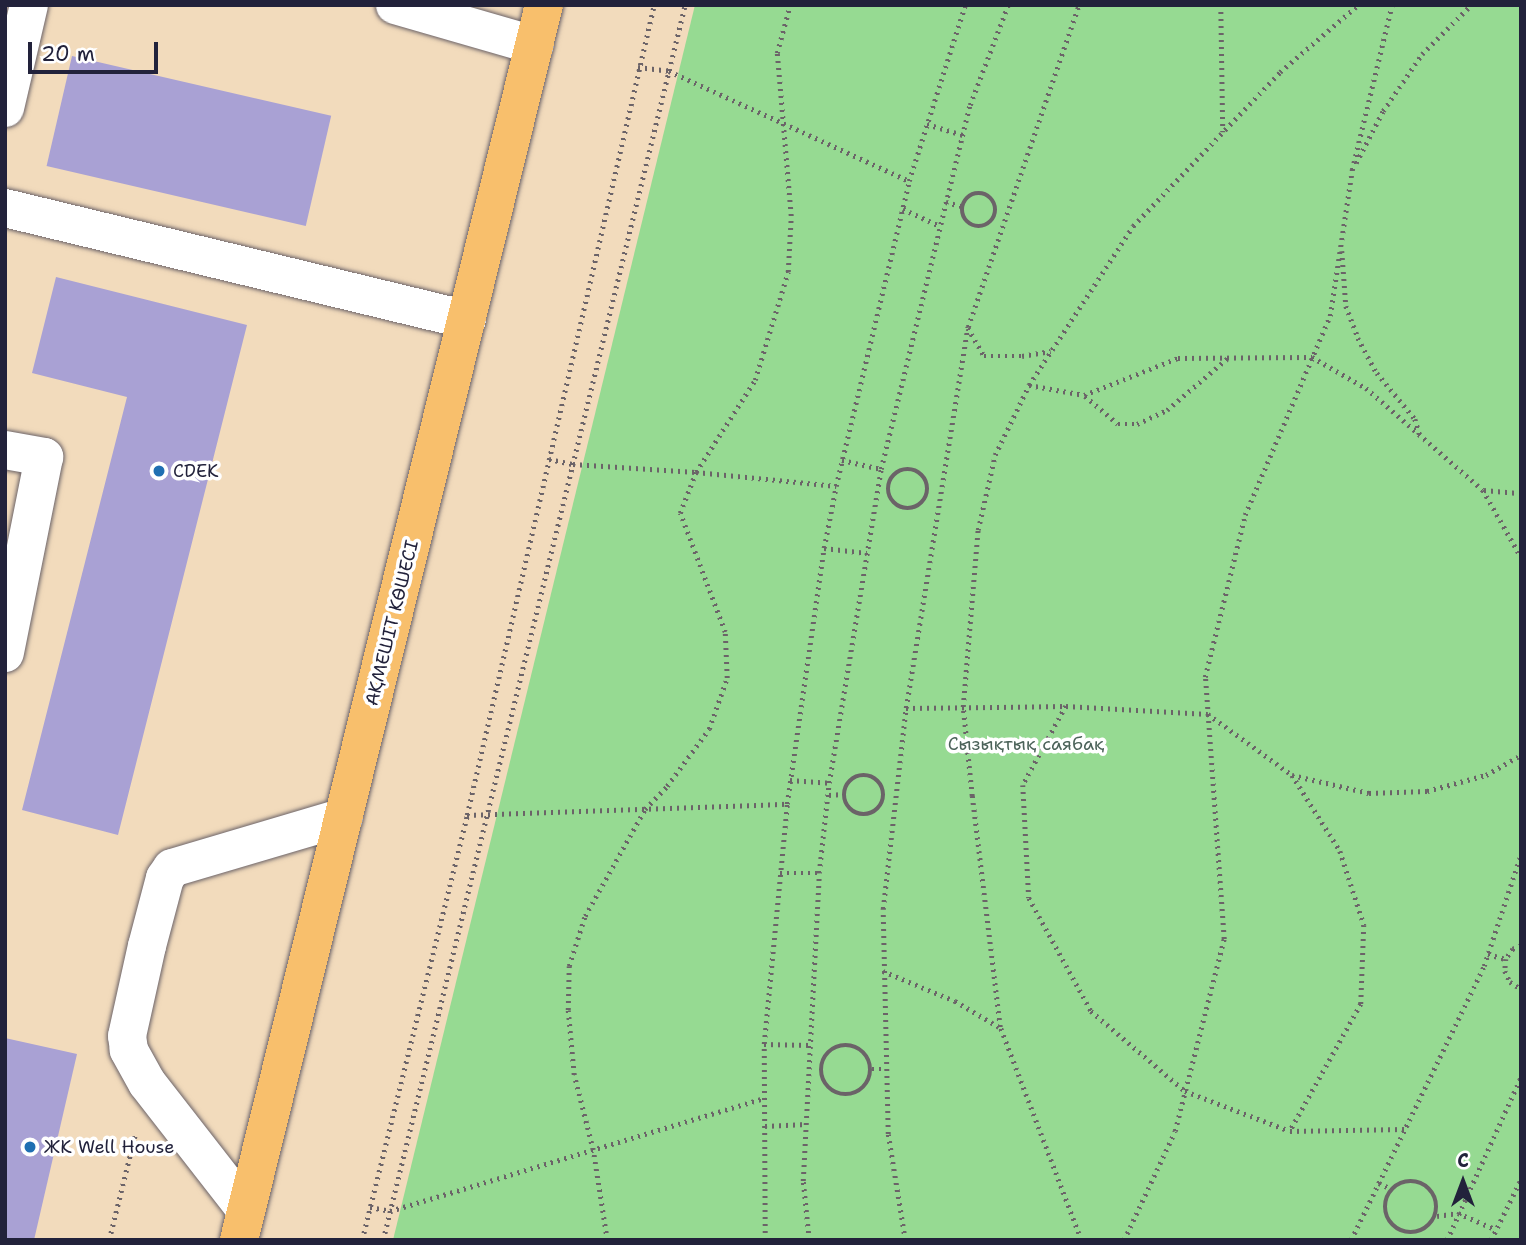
<!DOCTYPE html>
<html>
<head>
<meta charset="utf-8">
<style>
	body { margin:0 }
	#map { position:relative; width:1526px; height:1245px; overflow:hidden; background:#f2dbbc; font-family:"Shantell Sans",sans-serif }
	div>[style] { position:absolute }
	.green>* { inset:0; background:#96da92 }
	.building>* { inset:0; background:#a9a1d4; transform-origin:0 0 }
	.path>* { height:4.5px; margin-top:-2.25px; transform-origin:0; background:repeating-linear-gradient(90deg,#6b6368 0 2px,transparent 0 7px) }
	.path>.ring { margin:-2.25px; padding:0; box-sizing:content-box; background:none; border:4.5px solid #6b6368; border-radius:50% }
	.roads { filter:drop-shadow(0 0 2px #6b6368) drop-shadow(0 0 2px #6b6368) }
	.minor>* { height:38px; margin:-19px; padding:0 19px; transform-origin:19px; border-radius:19px; background:#fff }
	.major>* { height:38px; margin:-19px; padding:0 19px; transform-origin:19px; border-radius:19px; background:#f8bf6c }
	.dots>* { width:19px; height:19px; translate:-50% -50%; box-sizing:border-box; border:4px solid #fff; border-radius:50% }
	span { translate:-50% -50%; white-space:nowrap; text-align:center; line-height:1.15; -webkit-text-stroke:7px #fff; paint-order:stroke }
	.poi-label { font-size:18px; color:#22223b }
	.left { translate:0 -50%; text-align:left }
	.street-label { font-size:18px; color:#22223b }
	.park-label { font-size:18px; color:#4b6259 }
	.frame { position:absolute; inset:0; border:7px solid #22223b; pointer-events:none }
	.north { position:absolute; left:1428px; top:1147px; width:70px; height:70px; -webkit-text-stroke:5px #fff; paint-order:stroke; rotate:0deg; font-size:19px; font-weight:700; line-height:28px; text-align:center; color:#22223b }
	.north::after { content:''; display:block; margin:auto; width:24px; height:32px; background:#22223b; clip-path:polygon(50% 0,100% 100%,50% 72%,0 100%) }
	.scale { position:absolute; left:28px; top:42px; width:130px; height:32px; box-sizing:border-box; border:4px solid #22223b; border-top:0; padding-left:9px; font-size:21px; line-height:24px; white-space:nowrap; color:#22223b; -webkit-text-stroke:5px #fff; paint-order:stroke }
</style>
</head>
<body>
<div id="map">
	<div class="green">
		<i style="clip-path:polygon(695px 5px,1521px 5px,1521px 1240px,393px 1240px)"></i>
	</div>
	<div class="building">
		<i style="left:72px;top:56px;width:266px;height:113px;rotate:13deg"></i>
		<i style="clip-path:polygon(56px 277px,247px 325px,118px 835px,22px 810px,127px 397px,32px 373px)"></i>
		<i style="clip-path:polygon(5px 1038px,77px 1054px,34px 1240px,5px 1240px)"></i>
	</div>
	<div class="path">
		<i style="left:1221px;top:5px;width:127px;rotate:89.1deg"></i>
		<i style="left:638px;top:67px;width:31px;rotate:7deg"></i>
		<i style="left:669px;top:71px;width:264px;rotate:24.6deg"></i>
		<i style="left:927px;top:124px;width:38px;rotate:17deg"></i>
		<i style="left:1356px;top:163px;width:59px;rotate:-62.6deg"></i>
		<i style="left:1383px;top:111px;width:69px;rotate:-55.6deg"></i>
		<i style="left:1422px;top:54px;width:69px;rotate:-45deg"></i>
		<i class="ring" style="left:962px;top:193px;width:29.5px;height:29.5px"></i>
		<i style="left:946px;top:202px;width:16px;rotate:15deg"></i>
		<i style="left:903px;top:209px;width:41px;rotate:24.7deg"></i>
		<i style="left:1342px;top:251px;width:55px;rotate:85.8deg"></i>
		<i style="left:1346px;top:306px;width:34px;rotate:69deg"></i>
		<i style="left:1358px;top:338px;width:40px;rotate:62deg"></i>
		<i style="left:1377px;top:373px;width:60px;rotate:50.4deg"></i>
		<i style="left:1415px;top:419px;width:17px;rotate:73deg"></i>
		<i style="left:968px;top:328px;width:32px;rotate:60deg"></i>
		<i style="left:984px;top:356px;width:38px"></i>
		<i style="left:1022px;top:356px;width:29px;rotate:-10deg"></i>
		<i style="left:1029px;top:385px;width:56px;rotate:10.3deg"></i>
		<i style="left:1084px;top:395px;width:101px;rotate:-21.5deg"></i>
		<i style="left:1178px;top:358px;width:134px;rotate:-0.4deg"></i>
		<i style="left:1312px;top:357px;width:62px;rotate:29.9deg"></i>
		<i style="left:1366px;top:388px;width:155px;rotate:41.1deg"></i>
		<i style="left:1483px;top:490px;width:77px;rotate:60.4deg"></i>
		<i style="left:1085px;top:396px;width:43px;rotate:40.3deg"></i>
		<i style="left:1118px;top:424px;width:19px"></i>
		<i style="left:1137px;top:424px;width:33px;rotate:-25deg"></i>
		<i style="left:1167px;top:410px;width:82px;rotate:-40.5deg"></i>
		<i style="left:549px;top:459px;width:25px;rotate:12deg"></i>
		<i style="left:573px;top:464px;width:123px;rotate:3.7deg"></i>
		<i style="left:696px;top:472px;width:141px;rotate:5.7deg"></i>
		<i style="left:842px;top:460px;width:40px;rotate:13deg"></i>
		<i class="ring" style="left:888px;top:469px;width:35.5px;height:35.5px"></i>
		<i style="left:1484px;top:490px;width:37px;rotate:5deg"></i>
		<i style="left:824px;top:548px;width:43px;rotate:6.6deg"></i>
		<i style="left:1066px;top:706px;width:90px;rotate:118.6deg"></i>
		<i style="left:1023px;top:785px;width:113px;rotate:87deg"></i>
		<i style="left:1029px;top:898px;width:129px;rotate:61.2deg"></i>
		<i style="left:1091px;top:1011px;width:123px;rotate:40.4deg"></i>
		<i style="left:1185px;top:1091px;width:112px;rotate:20.9deg"></i>
		<i style="left:1290px;top:1131px;width:115px;rotate:-1deg"></i>
		<i style="left:906px;top:708px;width:160px;rotate:-0.7deg"></i>
		<i style="left:1066px;top:706px;width:142px;rotate:3.2deg"></i>
		<i style="left:1208px;top:714px;width:104px;rotate:36deg"></i>
		<i style="left:1292px;top:775px;width:90px;rotate:57.7deg"></i>
		<i style="left:1340px;top:851px;width:78px;rotate:72deg"></i>
		<i style="left:1364px;top:925px;width:79px;rotate:92.2deg"></i>
		<i style="left:1361px;top:1004px;width:145px;rotate:119.2deg"></i>
		<i class="ring" style="left:844px;top:775px;width:35.5px;height:35.5px"></i>
		<i style="left:1292px;top:775px;width:79px;rotate:13.2deg"></i>
		<i style="left:1369px;top:793px;width:58px;rotate:-2deg"></i>
		<i style="left:1427px;top:791px;width:61px;rotate:-15.2deg"></i>
		<i style="left:1486px;top:775px;width:40px;rotate:-29.7deg"></i>
		<i style="left:790px;top:780px;width:39px;rotate:4deg"></i>
		<i style="left:829px;top:795px;width:14px;rotate:-4deg"></i>
		<i style="left:467px;top:815px;width:320px;rotate:-2deg"></i>
		<i style="left:780px;top:873px;width:39px"></i>
		<i style="left:1521px;top:946px;width:9px;rotate:159deg"></i>
		<i style="left:1513px;top:949px;width:12px;rotate:125deg"></i>
		<i style="left:1506px;top:959px;width:12px;rotate:95deg"></i>
		<i style="left:1505px;top:971px;width:12px;rotate:66deg"></i>
		<i style="left:1510px;top:982px;width:13px;rotate:32deg"></i>
		<i style="left:1488px;top:954px;width:19px;rotate:16deg"></i>
		<i style="left:883px;top:971px;width:78px;rotate:22.6deg"></i>
		<i style="left:955px;top:1001px;width:51px;rotate:30.6deg"></i>
		<i style="left:764px;top:1044px;width:46px;rotate:1.2deg"></i>
		<i class="ring" style="left:821px;top:1045px;width:45.5px;height:45.5px"></i>
		<i style="left:872px;top:1069px;width:14px"></i>
		<i style="left:765px;top:1126px;width:41px;rotate:-2.8deg"></i>
		<i class="ring" style="left:1385px;top:1181px;width:47.5px;height:47.5px"></i>
		<i style="left:1379px;top:1183px;width:14px;rotate:25deg"></i>
		<i style="left:370px;top:1207px;width:20px;rotate:11deg"></i>
		<i style="left:390px;top:1211px;width:392px;rotate:-16.8deg"></i>
		<i style="left:1437px;top:1216px;width:21px;rotate:-8deg"></i>
		<i style="left:1458px;top:1213px;width:40px;rotate:23.4deg"></i>
		<i style="left:109px;top:1240px;width:108px;rotate:-76.1deg"></i>
		<i style="left:362px;top:1240px;width:438px;rotate:-76.1deg"></i>
		<i style="left:467px;top:815px;width:831px;rotate:-77deg"></i>
		<i style="left:383px;top:1240px;width:1271px;rotate:-76.26deg"></i>
		<i style="left:607px;top:1240px;width:91px;rotate:-98.8deg"></i>
		<i style="left:593px;top:1150px;width:77px;rotate:-104.2deg"></i>
		<i style="left:574px;top:1075px;width:65px;rotate:-95.3deg"></i>
		<i style="left:568px;top:1010px;width:44px;rotate:-88.7deg"></i>
		<i style="left:569px;top:966px;width:52px;rotate:-72.3deg"></i>
		<i style="left:585px;top:916px;width:123px;rotate:-60.7deg"></i>
		<i style="left:645px;top:809px;width:32px;rotate:-46deg"></i>
		<i style="left:667px;top:786px;width:71px;rotate:-53.6deg"></i>
		<i style="left:709px;top:729px;width:54px;rotate:-70.6deg"></i>
		<i style="left:727px;top:678px;width:46px;rotate:-92.5deg"></i>
		<i style="left:725px;top:632px;width:127px;rotate:-110.7deg"></i>
		<i style="left:680px;top:513px;width:44px;rotate:-68.7deg"></i>
		<i style="left:696px;top:472px;width:109px;rotate:-57.3deg"></i>
		<i style="left:755px;top:380px;width:113px;rotate:-73deg"></i>
		<i style="left:788px;top:272px;width:56px;rotate:-86.9deg"></i>
		<i style="left:791px;top:216px;width:164px;rotate:-94.9deg"></i>
		<i style="left:777px;top:53px;width:50px;rotate:-74.8deg"></i>
		<i style="left:765px;top:1240px;width:196px;rotate:-90.3deg"></i>
		<i style="left:764px;top:1044px;width:241px;rotate:-84.5deg"></i>
		<i style="left:787px;top:804px;width:259px;rotate:-81.8deg"></i>
		<i style="left:824px;top:548px;width:63px;rotate:-79deg"></i>
		<i style="left:836px;top:486px;width:314px;rotate:-76.5deg"></i>
		<i style="left:909px;top:181px;width:185px;rotate:-72.3deg"></i>
		<i style="left:809px;top:1240px;width:59px;rotate:-95.8deg"></i>
		<i style="left:803px;top:1181px;width:308px;rotate:-87deg"></i>
		<i style="left:819px;top:873px;width:91px;rotate:-83.7deg"></i>
		<i style="left:829px;top:783px;width:318px;rotate:-80.6deg"></i>
		<i style="left:881px;top:469px;width:375px;rotate:-76.3deg"></i>
		<i style="left:970px;top:105px;width:107px;rotate:-69.2deg"></i>
		<i style="left:905px;top:1240px;width:107px;rotate:-99.1deg"></i>
		<i style="left:888px;top:1134px;width:225px;rotate:-91.3deg"></i>
		<i style="left:883px;top:909px;width:202px;rotate:-83.5deg"></i>
		<i style="left:906px;top:708px;width:386px;rotate:-80.8deg"></i>
		<i style="left:968px;top:327px;width:341px;rotate:-71deg"></i>
		<i style="left:1081px;top:1240px;width:228px;rotate:-110.8deg"></i>
		<i style="left:1000px;top:1027px;width:233px;rotate:-96.9deg"></i>
		<i style="left:972px;top:796px;width:89px;rotate:-95.8deg"></i>
		<i style="left:963px;top:707px;width:178px;rotate:-85.2deg"></i>
		<i style="left:978px;top:530px;width:77px;rotate:-77.2deg"></i>
		<i style="left:995px;top:455px;width:78px;rotate:-64.1deg"></i>
		<i style="left:1029px;top:385px;width:190px;rotate:-56.8deg"></i>
		<i style="left:1133px;top:226px;width:213px;rotate:-46.3deg"></i>
		<i style="left:1280px;top:72px;width:103px;rotate:-40.7deg"></i>
		<i style="left:1124px;top:1240px;width:120px;rotate:-64.9deg"></i>
		<i style="left:1175px;top:1131px;width:198px;rotate:-75.7deg"></i>
		<i style="left:1224px;top:939px;width:263px;rotate:-94.1deg"></i>
		<i style="left:1205px;top:677px;width:167px;rotate:-76.1deg"></i>
		<i style="left:1245px;top:515px;width:216px;rotate:-66.9deg"></i>
		<i style="left:1330px;top:316px;width:148px;rotate:-81.4deg"></i>
		<i style="left:1352px;top:170px;width:170px;rotate:-76.4deg"></i>
		<i style="left:1351px;top:1240px;width:305px;rotate:-64.1deg"></i>
		<i style="left:1484px;top:966px;width:118px;rotate:-71.7deg"></i>
		<i style="left:1447px;top:1240px;width:179px;rotate:-65.6deg"></i>
		<i style="left:1491px;top:1240px;width:68px;rotate:-63.8deg"></i>
	</div>
	<div class="roads">
		<div class="minor">
			<i style="left:395px;top:5px;width:145px;rotate:16.1deg"></i>
			<i style="left:5px;top:108px;width:106px;rotate:-76.9deg"></i>
			<i style="left:5px;top:208px;width:475px;rotate:13.6deg"></i>
			<i style="left:5px;top:450px;width:40px;rotate:10deg"></i>
			<i style="left:44px;top:457px;width:200px;rotate:101.3deg"></i>
			<i style="left:246px;top:1210px;width:161px;rotate:-127.9deg"></i>
			<i style="left:147px;top:1083px;width:38px;rotate:-119deg"></i>
			<i style="left:129px;top:1050px;width:14px;rotate:-98deg"></i>
			<i style="left:127px;top:1036px;width:92px;rotate:-77.5deg"></i>
			<i style="left:147px;top:946px;width:70px;rotate:-75.2deg"></i>
			<i style="left:165px;top:878px;width:12px;rotate:-55deg"></i>
			<i style="left:172px;top:868px;width:179px;rotate:-16.5deg"></i>
		</div>
		<div class="major">
			<i style="left:239px;top:1240px;width:1272px;rotate:-76.13deg"></i>
		</div>
	</div>
	<div class="dots">
		<i style="left:159px;top:471px;background:#1f6fb2"></i>
		<i style="left:30px;top:1147px;background:#1f6fb2"></i>
	</div>
	<div class="poi-label">
		<span class="left" style="left:173px;top:471px">CDEK</span>
		<span class="left" style="left:44px;top:1147px">ЖК Well House</span>
	</div>
	<div class="street-label">
		<span style="left:392px;top:623px;rotate:-76deg">АҚМЕШІТ КӨШЕСІ</span>
	</div>
	<div class="park-label">
		<span style="left:1026px;top:744px">Сызықтық саябақ</span>
	</div>
	<div class="frame"></div>
	<div class="north">С</div>
	<div class="scale">20 m</div>
</div>
</body>
</html>
